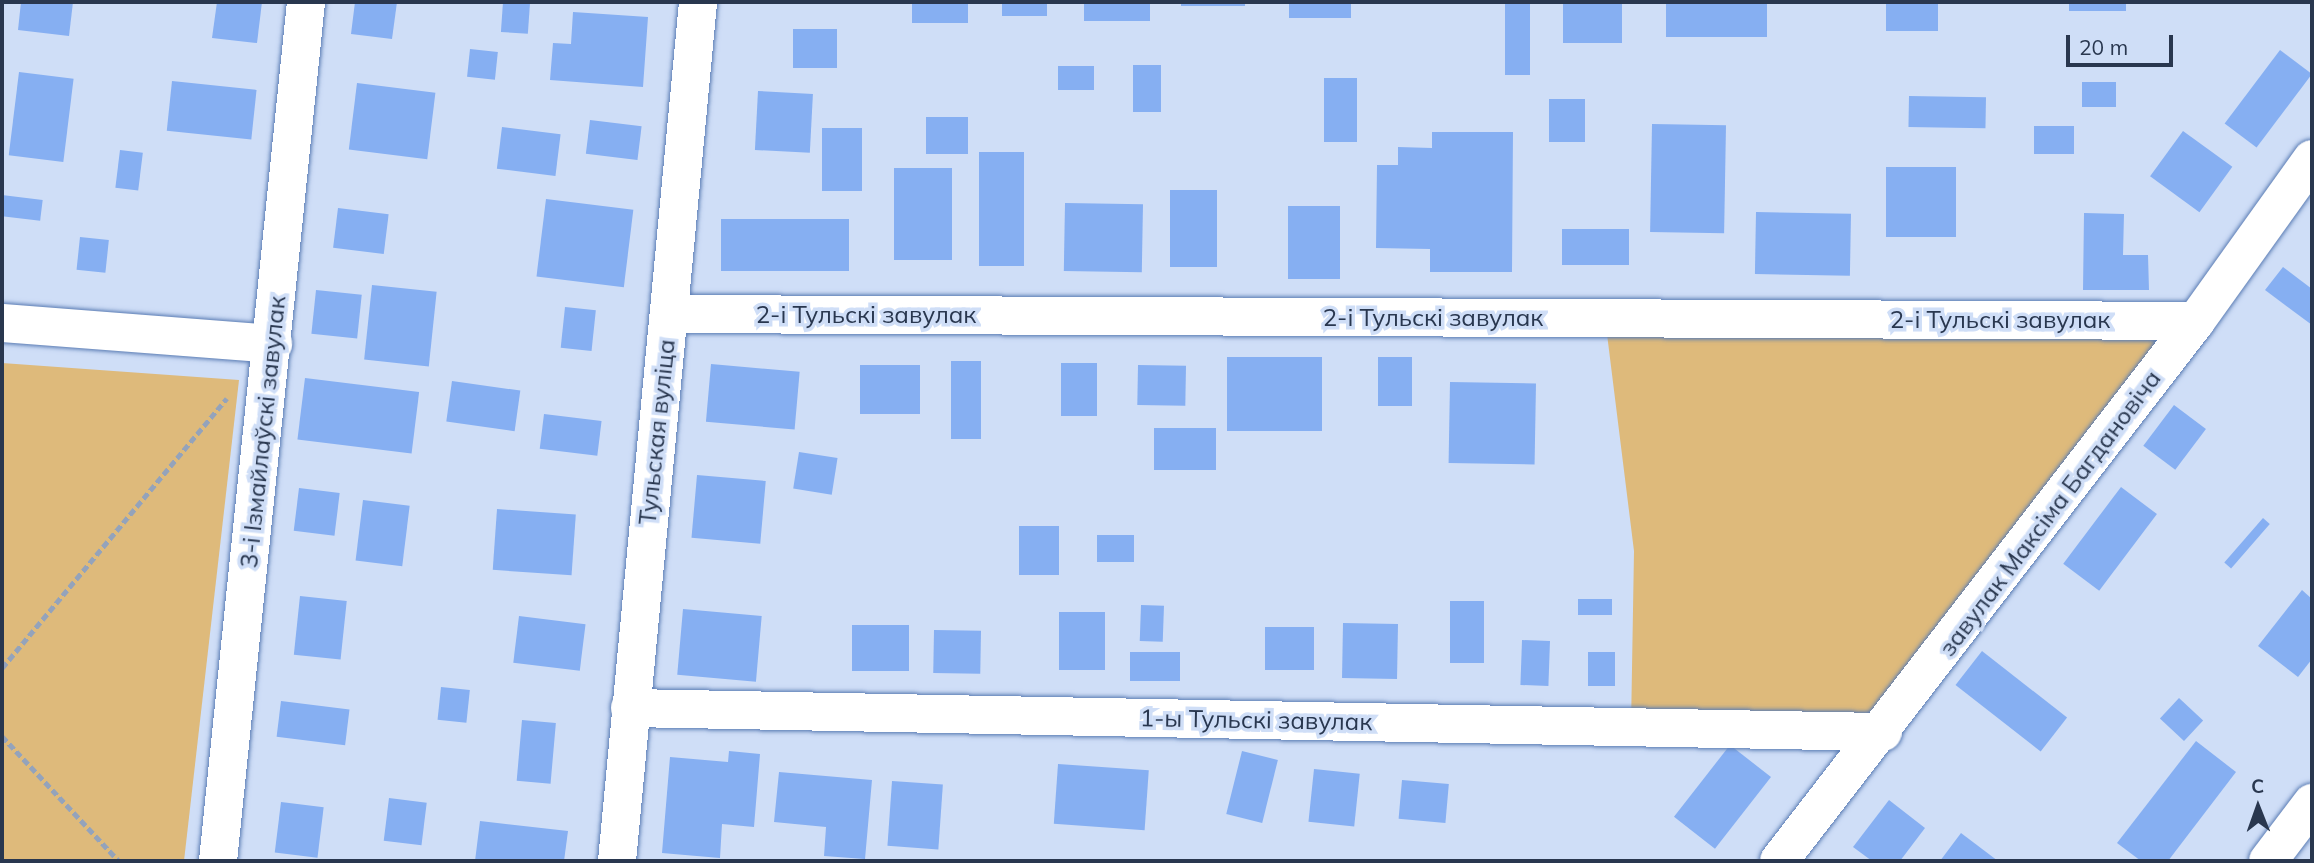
<!DOCTYPE html>
<html>
<head>
<meta charset="utf-8">
<style>
	body { margin:0 }
	#map { position:relative; width:2314px; height:863px; overflow:hidden; background:#cfdef7; font-family:Mulish,sans-serif }
	div>[style] { position:absolute }
	.green>* { inset:0; background:#deba7b }
	.building>* { inset:0; background:#86aff2; transform-origin:0 0 }
	.path>* { height:4.5px; margin-top:-2.25px; transform-origin:0; background:repeating-linear-gradient(90deg,#94a3bb 0 7px,transparent 0 10.5px) }
	.roads { filter:drop-shadow(0 0 2px #5a7cb4) drop-shadow(0 0 2px #5a7cb4) }
	.street>* { height:38px; margin:-19px; padding:0 19px; transform-origin:19px; border-radius:19px; background:#fff }
	span { translate:-50% -50%; white-space:nowrap; text-align:center; line-height:1.15; -webkit-text-stroke:7px #cfdef7; paint-order:stroke }
	.street-label { font-size:24px; color:#29374f }
	.frame { position:absolute; inset:0; border:4px solid #29374f; pointer-events:none }
	.north { position:absolute; left:2223px; top:772px; width:70px; height:70px; -webkit-text-stroke:5px #cfdef7; paint-order:stroke; rotate:359deg; font-size:19px; font-weight:700; line-height:28px; text-align:center; color:#29374f }
	.north::after { content:''; display:block; margin:auto; width:24px; height:32px; background:#29374f; clip-path:polygon(50% 0,100% 100%,50% 72%,0 100%) }
	.scale { position:absolute; left:2066px; top:35px; width:107px; height:32px; box-sizing:border-box; border:4px solid #29374f; border-top:0; padding-left:9px; font-size:21px; line-height:24px; white-space:nowrap; color:#29374f; -webkit-text-stroke:5px #cfdef7; paint-order:stroke }
</style>
</head>
<body>
<div id="map">
	<div class="green">
		<i style="clip-path:polygon(1605px 318px,2196px 321px,1883px 732px,1631px 727px,1634px 551px)"></i>
		<i style="clip-path:polygon(2px 363px,239px 380px,184px 861px,2px 861px)"></i>
	</div>
	<div class="building">
		<i style="clip-path:polygon(21px 2px,73px 2px,69px 36px,18px 30px)"></i>
		<i style="clip-path:polygon(217px 2px,262px 2px,257px 43px,212px 38px)"></i>
		<i style="clip-path:polygon(355px 2px,397px 2px,392px 39px,351px 34px)"></i>
		<i style="left:503px;top:2px;width:27px;height:30px;rotate:4deg"></i>
		<i style="left:912px;top:2px;width:56px;height:21px"></i>
		<i style="left:1002px;top:2px;width:45px;height:14px"></i>
		<i style="left:1084px;top:2px;width:66px;height:19px"></i>
		<i style="left:1181px;top:2px;width:64px;height:4px"></i>
		<i style="left:1289px;top:2px;width:62px;height:16px"></i>
		<i style="left:1505px;top:2px;width:25px;height:73px"></i>
		<i style="left:1563px;top:2px;width:59px;height:41px"></i>
		<i style="left:1666px;top:2px;width:101px;height:35px"></i>
		<i style="left:1886px;top:2px;width:52px;height:29px"></i>
		<i style="left:2069px;top:2px;width:57px;height:9px"></i>
		<i style="clip-path:polygon(573px 12px,648px 17px,643px 87px,550px 80px,553px 43px,571px 44px)"></i>
		<i style="left:793px;top:29px;width:44px;height:39px"></i>
		<i style="left:470px;top:49px;width:28px;height:28px;rotate:6deg"></i>
		<i style="left:2280px;top:50px;width:40px;height:92px;rotate:37deg"></i>
		<i style="left:1133px;top:65px;width:28px;height:47px"></i>
		<i style="left:1058px;top:66px;width:36px;height:24px"></i>
		<i style="left:19px;top:72px;width:55px;height:84px;rotate:7deg"></i>
		<i style="left:1324px;top:78px;width:33px;height:64px"></i>
		<i style="left:172px;top:81px;width:85px;height:50px;rotate:6deg"></i>
		<i style="left:2082px;top:82px;width:34px;height:25px"></i>
		<i style="left:357px;top:83px;width:79px;height:67px;rotate:7deg"></i>
		<i style="left:758px;top:91px;width:55px;height:59px;rotate:3deg"></i>
		<i style="left:1909px;top:96px;width:77px;height:31px;rotate:1deg"></i>
		<i style="left:1549px;top:99px;width:36px;height:43px"></i>
		<i style="left:926px;top:117px;width:42px;height:37px"></i>
		<i style="left:590px;top:120px;width:52px;height:34px;rotate:7deg"></i>
		<i style="left:1652px;top:124px;width:74px;height:108px;rotate:1deg"></i>
		<i style="left:2034px;top:126px;width:40px;height:28px"></i>
		<i style="left:502px;top:127px;width:59px;height:42px;rotate:7deg"></i>
		<i style="left:822px;top:128px;width:40px;height:63px"></i>
		<i style="left:2183px;top:131px;width:61px;height:56px;rotate:36deg"></i>
		<i style="clip-path:polygon(1432px 132px,1513px 132px,1512px 272px,1430px 272px,1430px 249px,1376px 248px,1377px 165px,1398px 165px,1398px 147px,1432px 148px)"></i>
		<i style="left:120px;top:150px;width:23px;height:38px;rotate:7deg"></i>
		<i style="left:979px;top:152px;width:45px;height:114px"></i>
		<i style="left:1886px;top:167px;width:70px;height:70px"></i>
		<i style="left:894px;top:168px;width:58px;height:92px"></i>
		<i style="left:1217px;top:190px;width:77px;height:47px;rotate:90deg"></i>
		<i style="left:2px;top:195px;width:41px;height:21px;rotate:7deg"></i>
		<i style="left:546px;top:199px;width:88px;height:78px;rotate:7deg"></i>
		<i style="left:1065px;top:203px;width:78px;height:68px;rotate:1deg"></i>
		<i style="left:1288px;top:206px;width:52px;height:73px"></i>
		<i style="left:338px;top:208px;width:51px;height:40px;rotate:7deg"></i>
		<i style="left:1756px;top:212px;width:95px;height:62px;rotate:1deg"></i>
		<i style="clip-path:polygon(2084px 213px,2124px 214px,2123px 255px,2148px 255px,2149px 290px,2083px 290px)"></i>
		<i style="left:721px;top:219px;width:128px;height:52px"></i>
		<i style="left:1562px;top:229px;width:67px;height:36px"></i>
		<i style="left:80px;top:237px;width:29px;height:33px;rotate:6deg"></i>
		<i style="clip-path:polygon(2283px 267px,2312px 289px,2312px 325px,2265px 290px)"></i>
		<i style="left:372px;top:285px;width:65px;height:75px;rotate:6deg"></i>
		<i style="left:316px;top:290px;width:46px;height:44px;rotate:6deg"></i>
		<i style="left:565px;top:307px;width:31px;height:41px;rotate:6deg"></i>
		<i style="left:1227px;top:357px;width:95px;height:74px"></i>
		<i style="left:1378px;top:357px;width:34px;height:49px"></i>
		<i style="left:951px;top:361px;width:30px;height:78px"></i>
		<i style="left:1061px;top:363px;width:36px;height:53px"></i>
		<i style="left:711px;top:364px;width:89px;height:58px;rotate:5deg"></i>
		<i style="left:860px;top:365px;width:60px;height:49px"></i>
		<i style="left:1138px;top:365px;width:48px;height:40px;rotate:1deg"></i>
		<i style="left:305px;top:378px;width:115px;height:62px;rotate:7deg"></i>
		<i style="left:452px;top:381px;width:69px;height:41px;rotate:8deg"></i>
		<i style="left:1450px;top:382px;width:86px;height:81px;rotate:1deg"></i>
		<i style="left:2174px;top:405px;width:40px;height:51px;rotate:37deg"></i>
		<i style="left:544px;top:414px;width:58px;height:35px;rotate:7deg"></i>
		<i style="left:1154px;top:428px;width:62px;height:42px"></i>
		<i style="left:799px;top:452px;width:39px;height:37px;rotate:9deg"></i>
		<i style="left:697px;top:475px;width:69px;height:63px;rotate:5deg"></i>
		<i style="left:2121px;top:487px;width:45px;height:96px;rotate:37deg"></i>
		<i style="left:299px;top:488px;width:41px;height:43px;rotate:7deg"></i>
		<i style="left:363px;top:500px;width:47px;height:61px;rotate:7deg"></i>
		<i style="left:497px;top:509px;width:79px;height:61px;rotate:4deg"></i>
		<i style="left:2263px;top:518px;width:9px;height:59px;rotate:41deg"></i>
		<i style="left:1019px;top:526px;width:40px;height:49px"></i>
		<i style="left:1097px;top:535px;width:37px;height:27px"></i>
		<i style="clip-path:polygon(2302px 590px,2312px 599px,2312px 659px,2298px 677px,2258px 646px)"></i>
		<i style="left:300px;top:596px;width:47px;height:59px;rotate:6deg"></i>
		<i style="left:1578px;top:599px;width:34px;height:16px"></i>
		<i style="left:1450px;top:601px;width:34px;height:62px"></i>
		<i style="left:1141px;top:605px;width:23px;height:36px;rotate:2deg"></i>
		<i style="left:683px;top:609px;width:79px;height:66px;rotate:5deg"></i>
		<i style="left:1059px;top:612px;width:46px;height:58px"></i>
		<i style="left:519px;top:616px;width:67px;height:47px;rotate:7deg"></i>
		<i style="left:1343px;top:623px;width:55px;height:55px;rotate:1deg"></i>
		<i style="left:852px;top:625px;width:57px;height:46px"></i>
		<i style="left:1265px;top:627px;width:49px;height:43px"></i>
		<i style="left:934px;top:630px;width:47px;height:43px;rotate:1deg"></i>
		<i style="left:1522px;top:640px;width:28px;height:45px;rotate:2deg"></i>
		<i style="left:1982px;top:651px;width:108px;height:43px;rotate:38deg"></i>
		<i style="left:1130px;top:652px;width:50px;height:29px"></i>
		<i style="left:1588px;top:652px;width:27px;height:34px"></i>
		<i style="left:441px;top:687px;width:29px;height:33px;rotate:6deg"></i>
		<i style="left:2179px;top:698px;width:33px;height:28px;rotate:43deg"></i>
		<i style="left:281px;top:701px;width:69px;height:36px;rotate:7deg"></i>
		<i style="left:522px;top:720px;width:34px;height:61px;rotate:5deg"></i>
		<i style="clip-path:polygon(2196px 741px,2236px 772px,2168px 861px,2141px 861px,2117px 843px)"></i>
		<i style="left:1730px;top:745px;width:52px;height:91px;rotate:38deg"></i>
		<i style="clip-path:polygon(729px 751px,760px 754px,754px 827px,722px 824px,720px 858px,662px 853px,670px 757px,728px 762px)"></i>
		<i style="left:1242px;top:751px;width:37px;height:65px;rotate:14deg"></i>
		<i style="left:1058px;top:764px;width:91px;height:60px;rotate:4deg"></i>
		<i style="left:1314px;top:769px;width:46px;height:53px;rotate:6deg"></i>
		<i style="clip-path:polygon(779px 772px,872px 780px,865px 859px,824px 856px,826px 827px,774px 822px)"></i>
		<i style="left:1402px;top:780px;width:47px;height:39px;rotate:5deg"></i>
		<i style="left:892px;top:781px;width:51px;height:65px;rotate:4deg"></i>
		<i style="left:389px;top:798px;width:38px;height:43px;rotate:7deg"></i>
		<i style="clip-path:polygon(1889px 800px,1925px 828px,1900px 861px,1872px 861px,1853px 847px)"></i>
		<i style="left:281px;top:802px;width:43px;height:51px;rotate:7deg"></i>
		<i style="clip-path:polygon(480px 821px,568px 831px,564px 861px,475px 861px)"></i>
		<i style="clip-path:polygon(1961px 833px,1998px 861px,1940px 861px)"></i>
	</div>
	<div class="path">
		<i style="left:2px;top:668px;width:351px;rotate:-50.2deg"></i>
		<i style="left:2px;top:736px;width:171px;rotate:46.9deg"></i>
	</div>
	<div class="roads">
		<div class="street">
			<i style="left:669px;top:314px;width:1527px;rotate:0.26deg"></i>
			<i style="left:2px;top:323px;width:272px;rotate:4.4deg"></i>
			<i style="left:630px;top:708px;width:1253px;rotate:1.1deg"></i>
			<i style="left:218px;top:861px;width:863px;rotate:-84.15deg"></i>
			<i style="left:617px;top:861px;width:863px;rotate:-84.61deg"></i>
			<i style="left:1779px;top:861px;width:682px;rotate:-52.32deg"></i>
			<i style="left:2196px;top:321px;width:199px;rotate:-54.4deg"></i>
			<i style="left:2268px;top:861px;width:73px;rotate:-52.8deg"></i>
		</div>
	</div>
	<div class="street-label">
		<span style="left:866px;top:315px">2-і Тульскі завулак</span>
		<span style="left:1433px;top:318px">2-і Тульскі завулак</span>
		<span style="left:2000px;top:320px">2-і Тульскі завулак</span>
		<span style="left:263px;top:432px;rotate:-84deg">3-і Ізмайлаўскі завулак</span>
		<span style="left:657px;top:432px;rotate:-84deg">Тульская вуліца</span>
		<span style="left:2050px;top:513px;rotate:-53deg">завулак Максіма Багдановіча</span>
		<span style="left:1256px;top:720px;rotate:1deg">1-ы Тульскі завулак</span>
	</div>
	<div class="frame"></div>
	<div class="north">С</div>
	<div class="scale">20 m</div>
</div>
</body>
</html>
